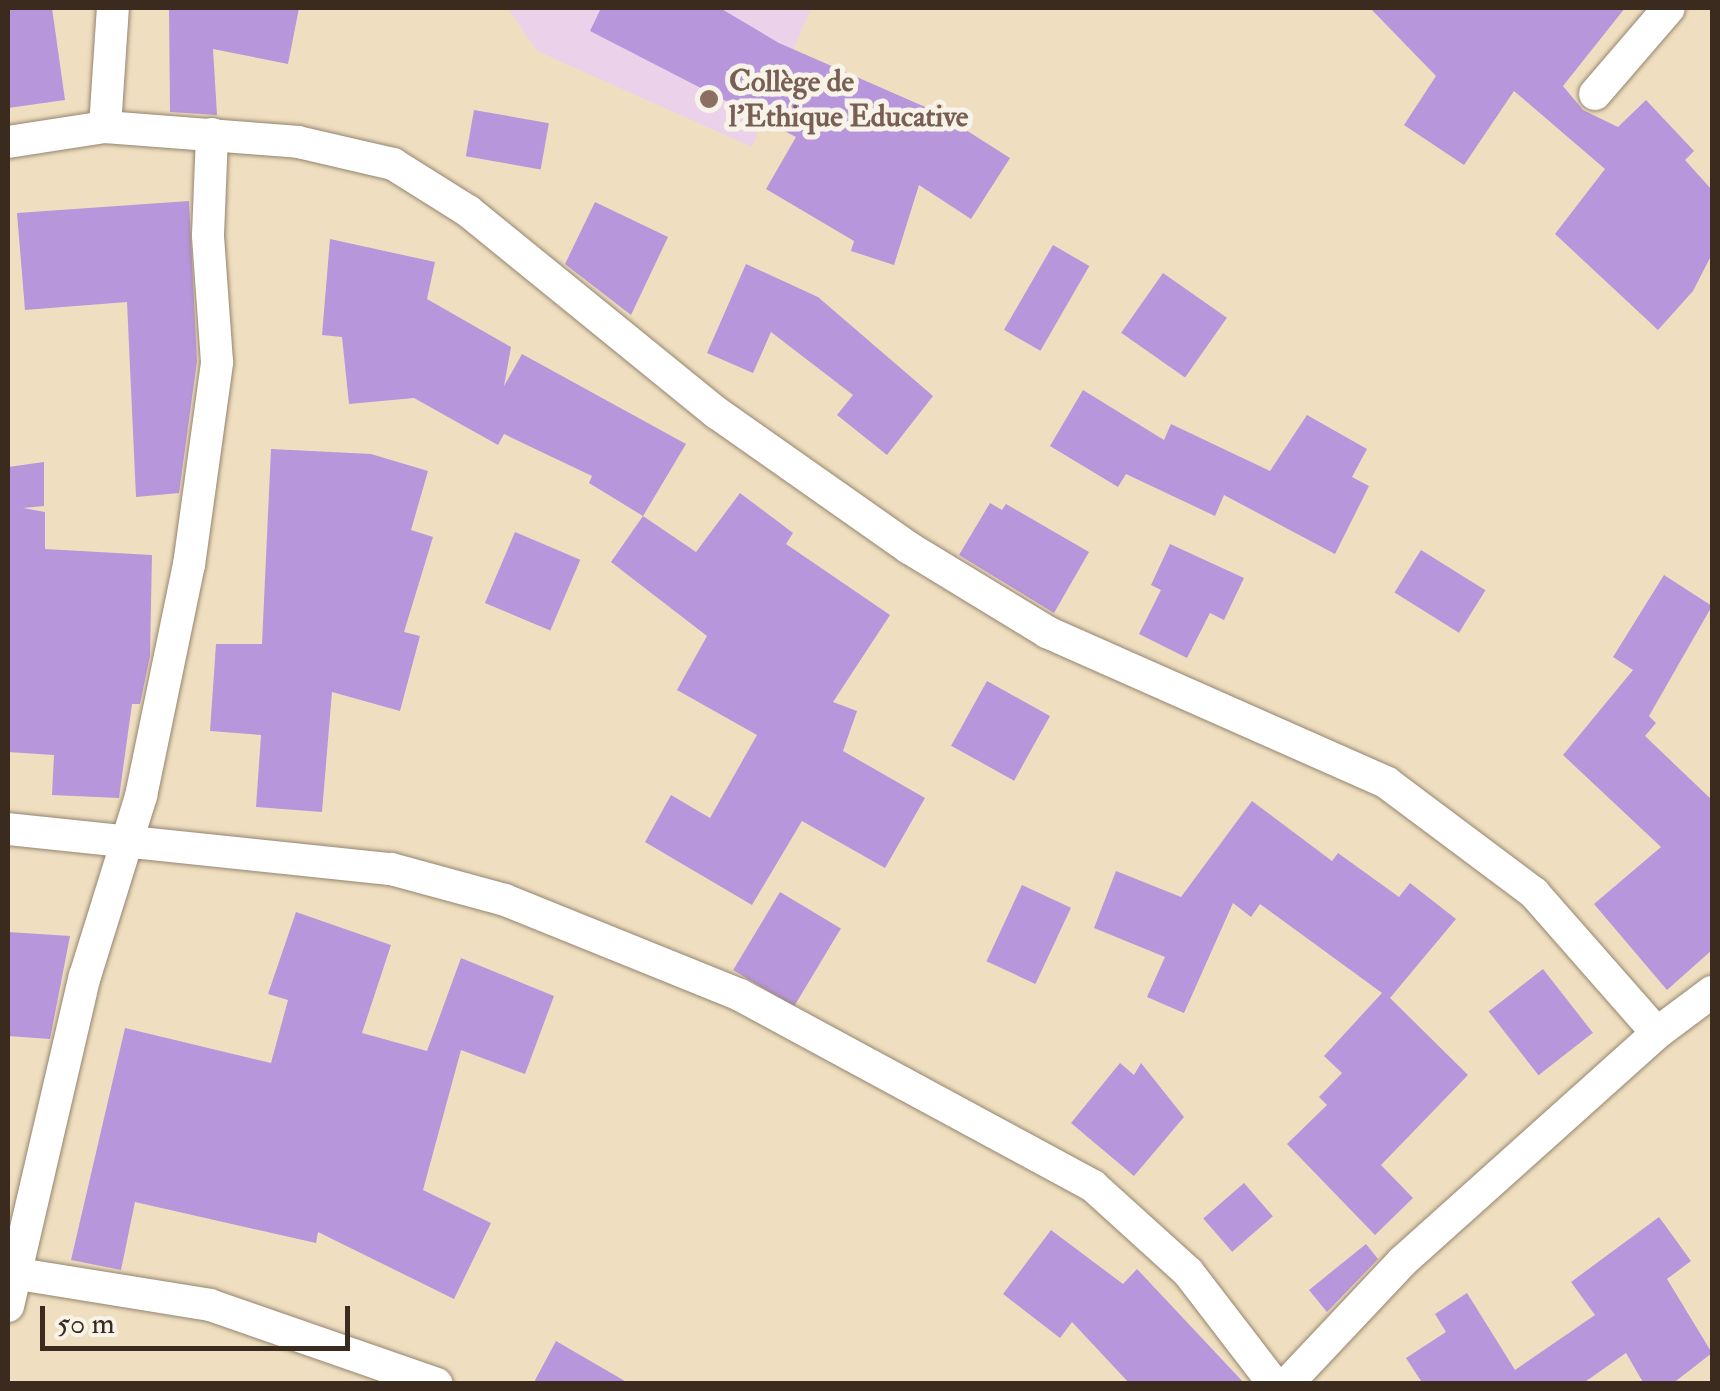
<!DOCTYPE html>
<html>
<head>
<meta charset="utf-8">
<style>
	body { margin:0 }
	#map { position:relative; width:1720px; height:1391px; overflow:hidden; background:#efdfc0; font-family:"IM FELL Double Pica",serif }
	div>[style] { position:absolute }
	.built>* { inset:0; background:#ecd1ea }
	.building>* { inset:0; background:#b896db; transform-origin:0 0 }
	.roads { filter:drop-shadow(0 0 2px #95846f) drop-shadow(0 0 2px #95846f) }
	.street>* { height:32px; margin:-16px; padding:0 16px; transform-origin:16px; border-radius:16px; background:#fff }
	.dots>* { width:28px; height:28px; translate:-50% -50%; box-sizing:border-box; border:5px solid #f7f3e8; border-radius:50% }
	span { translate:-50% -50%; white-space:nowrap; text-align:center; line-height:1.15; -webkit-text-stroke:10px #f7f3e8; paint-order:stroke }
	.education-label { font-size:30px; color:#785e54; font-weight:700 }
	.left { translate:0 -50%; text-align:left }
	.frame { position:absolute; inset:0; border:10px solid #3b2a1e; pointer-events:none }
	.scale { position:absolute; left:40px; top:1306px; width:310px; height:45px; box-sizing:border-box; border:5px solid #3b2a1e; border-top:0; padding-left:12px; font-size:30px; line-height:35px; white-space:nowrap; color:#3b2a1e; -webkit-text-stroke:8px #f7f3e8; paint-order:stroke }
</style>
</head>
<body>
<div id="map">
	<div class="built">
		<i style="clip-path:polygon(508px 8px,811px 8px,752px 147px,537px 51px)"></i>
	</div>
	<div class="building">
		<i style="clip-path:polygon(8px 8px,52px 8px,65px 100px,8px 108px)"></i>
		<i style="clip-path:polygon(169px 8px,299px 8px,288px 64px,213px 49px,217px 115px,170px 112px)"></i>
		<i style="clip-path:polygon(601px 8px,720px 8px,779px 43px,939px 113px,1010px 158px,971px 219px,919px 185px,894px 265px,851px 251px,854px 241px,766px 189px,796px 137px,590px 31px)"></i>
		<i style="clip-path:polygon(1370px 8px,1625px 8px,1563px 86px,1583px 110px,1618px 127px,1646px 100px,1694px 151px,1685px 160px,1712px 190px,1712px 254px,1693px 291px,1658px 330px,1555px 234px,1605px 169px,1514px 91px,1464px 165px,1404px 125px,1436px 76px)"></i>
		<i style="left:474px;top:110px;width:76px;height:47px;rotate:10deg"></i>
		<i style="clip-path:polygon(189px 201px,197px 361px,179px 493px,136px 497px,127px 302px,25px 310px,17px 213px)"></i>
		<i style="clip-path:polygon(595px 202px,668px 237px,631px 315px,565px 264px)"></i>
		<i style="clip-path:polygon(330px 239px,435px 262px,427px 299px,511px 347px,504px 386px,522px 354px,686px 444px,643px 516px,589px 483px,592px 476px,504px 434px,498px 445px,414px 398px,349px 404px,342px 337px,322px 335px)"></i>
		<i style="left:1053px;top:245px;width:42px;height:98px;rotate:30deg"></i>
		<i style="clip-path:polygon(746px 264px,818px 297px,933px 396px,887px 455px,837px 415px,853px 395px,771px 332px,753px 373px,707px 353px)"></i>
		<i style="left:1163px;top:273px;width:78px;height:73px;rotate:35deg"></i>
		<i style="clip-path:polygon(1083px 390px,1164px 440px,1171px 424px,1270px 471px,1307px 415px,1367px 449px,1352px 477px,1369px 486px,1335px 554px,1224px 495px,1215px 516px,1126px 474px,1118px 487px,1050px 446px)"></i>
		<i style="clip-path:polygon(271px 449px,371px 454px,428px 471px,411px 530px,433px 537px,404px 632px,420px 636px,400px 711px,332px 692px,322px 812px,256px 807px,261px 735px,210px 731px,216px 644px,262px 644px)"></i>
		<i style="clip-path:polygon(44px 462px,44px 506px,23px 508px,45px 512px,45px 549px,152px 555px,150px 656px,140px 704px,132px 704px,119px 798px,52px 795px,54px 755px,8px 752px,8px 467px)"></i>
		<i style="clip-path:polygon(740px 493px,793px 533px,786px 544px,890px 615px,833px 702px,857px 711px,843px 751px,925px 798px,885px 868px,802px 821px,752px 905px,645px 842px,671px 795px,710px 818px,757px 735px,677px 690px,707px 636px,611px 562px,643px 516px,696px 552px)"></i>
		<i style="clip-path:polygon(990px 503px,1002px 510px,1006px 504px,1089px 552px,1054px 613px,959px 555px)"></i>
		<i style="left:515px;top:532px;width:71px;height:77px;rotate:23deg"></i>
		<i style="clip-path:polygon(1170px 544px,1244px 578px,1224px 620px,1210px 613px,1187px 658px,1139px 634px,1161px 590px,1151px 585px)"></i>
		<i style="left:1421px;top:550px;width:76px;height:50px;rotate:32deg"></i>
		<i style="clip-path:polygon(1664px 575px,1712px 606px,1649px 716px,1656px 723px,1645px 736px,1712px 800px,1712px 950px,1667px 990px,1594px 904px,1661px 847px,1563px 755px,1633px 670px,1613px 657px)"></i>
		<i style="left:987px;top:681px;width:72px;height:74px;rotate:29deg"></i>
		<i style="clip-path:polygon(1252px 801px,1332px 861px,1338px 853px,1399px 897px,1410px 883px,1456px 919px,1390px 998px,1468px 1075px,1381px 1165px,1413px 1198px,1375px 1235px,1287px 1144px,1327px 1105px,1319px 1097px,1342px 1073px,1324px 1056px,1382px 993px,1260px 904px,1251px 917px,1233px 903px,1184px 1013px,1147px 997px,1165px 957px,1094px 928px,1116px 871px,1181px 897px)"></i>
		<i style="left:1022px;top:885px;width:54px;height:84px;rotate:25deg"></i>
		<i style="left:780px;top:892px;width:71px;height:91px;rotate:31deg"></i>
		<i style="clip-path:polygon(296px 912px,391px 945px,362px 1033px,427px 1051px,461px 958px,554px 996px,525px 1074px,461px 1050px,423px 1190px,491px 1223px,454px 1299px,318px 1232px,316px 1243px,135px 1202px,121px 1270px,71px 1260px,125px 1028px,271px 1063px,288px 1000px,268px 994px)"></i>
		<i style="clip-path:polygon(8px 932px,70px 936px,50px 1039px,8px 1036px)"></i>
		<i style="left:1543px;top:969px;width:81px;height:69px;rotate:52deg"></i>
		<i style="clip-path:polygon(1120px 1063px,1134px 1075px,1141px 1063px,1184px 1117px,1134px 1176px,1071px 1123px)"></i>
		<i style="left:1244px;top:1183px;width:44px;height:54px;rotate:49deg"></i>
		<i style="clip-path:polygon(1659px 1217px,1691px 1261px,1667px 1279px,1712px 1353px,1672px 1384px,1644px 1384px,1626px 1353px,1582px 1384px,1423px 1384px,1406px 1358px,1446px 1332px,1435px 1314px,1467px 1293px,1515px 1370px,1595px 1315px,1571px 1282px)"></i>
		<i style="clip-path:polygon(1051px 1230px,1123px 1284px,1137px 1269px,1245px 1384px,1130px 1384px,1072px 1322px,1060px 1338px,1003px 1294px)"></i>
		<i style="clip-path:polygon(1366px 1244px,1378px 1259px,1327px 1312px,1309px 1290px)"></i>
		<i style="clip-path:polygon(556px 1341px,630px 1384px,533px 1384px)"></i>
	</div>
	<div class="roads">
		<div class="street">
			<i style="left:1595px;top:94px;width:113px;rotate:-49.3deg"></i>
			<i style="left:105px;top:127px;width:119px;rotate:-86.2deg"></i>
			<i style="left:8px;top:142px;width:98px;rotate:-8.8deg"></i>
			<i style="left:105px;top:127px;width:194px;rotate:4.4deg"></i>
			<i style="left:298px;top:142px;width:98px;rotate:13deg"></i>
			<i style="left:393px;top:164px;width:89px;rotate:32.1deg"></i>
			<i style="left:468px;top:211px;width:321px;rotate:39.1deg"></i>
			<i style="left:717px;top:413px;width:235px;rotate:35.1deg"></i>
			<i style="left:909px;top:548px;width:162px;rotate:31.3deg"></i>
			<i style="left:1047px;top:632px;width:372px;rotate:23.9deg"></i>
			<i style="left:1387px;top:783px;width:184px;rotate:36.8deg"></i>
			<i style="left:1534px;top:893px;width:186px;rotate:48.7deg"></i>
			<i style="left:8px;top:829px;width:385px;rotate:6deg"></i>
			<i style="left:391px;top:869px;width:118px;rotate:15.2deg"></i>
			<i style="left:505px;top:900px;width:253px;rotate:22deg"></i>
			<i style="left:740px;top:995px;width:401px;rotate:28.4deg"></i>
			<i style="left:1093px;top:1186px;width:128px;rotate:42.2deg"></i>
			<i style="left:1188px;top:1272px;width:141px;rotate:52.5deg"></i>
			<i style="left:19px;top:1274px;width:193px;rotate:9.2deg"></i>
			<i style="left:210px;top:1305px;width:240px;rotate:19.2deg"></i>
			<i style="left:8px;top:1306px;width:339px;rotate:-76.9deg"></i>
			<i style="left:85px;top:976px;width:189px;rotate:-72.7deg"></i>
			<i style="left:141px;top:796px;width:236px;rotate:-78.3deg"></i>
			<i style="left:189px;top:565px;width:205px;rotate:-82.1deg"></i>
			<i style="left:217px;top:362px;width:127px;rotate:-94.1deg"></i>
			<i style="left:208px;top:235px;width:101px;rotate:-87.7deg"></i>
			<i style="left:1287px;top:1384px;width:169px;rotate:-46.7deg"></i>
			<i style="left:1403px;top:1261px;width:341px;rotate:-41.9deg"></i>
			<i style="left:1657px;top:1033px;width:69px;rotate:-36.7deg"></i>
		</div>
	</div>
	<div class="dots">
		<i style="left:709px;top:99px;background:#8d6e63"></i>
	</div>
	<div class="education-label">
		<span class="left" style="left:729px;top:99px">Collège de<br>l'Ethique Educative</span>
	</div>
	<div class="frame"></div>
	<div class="scale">50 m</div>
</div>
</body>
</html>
